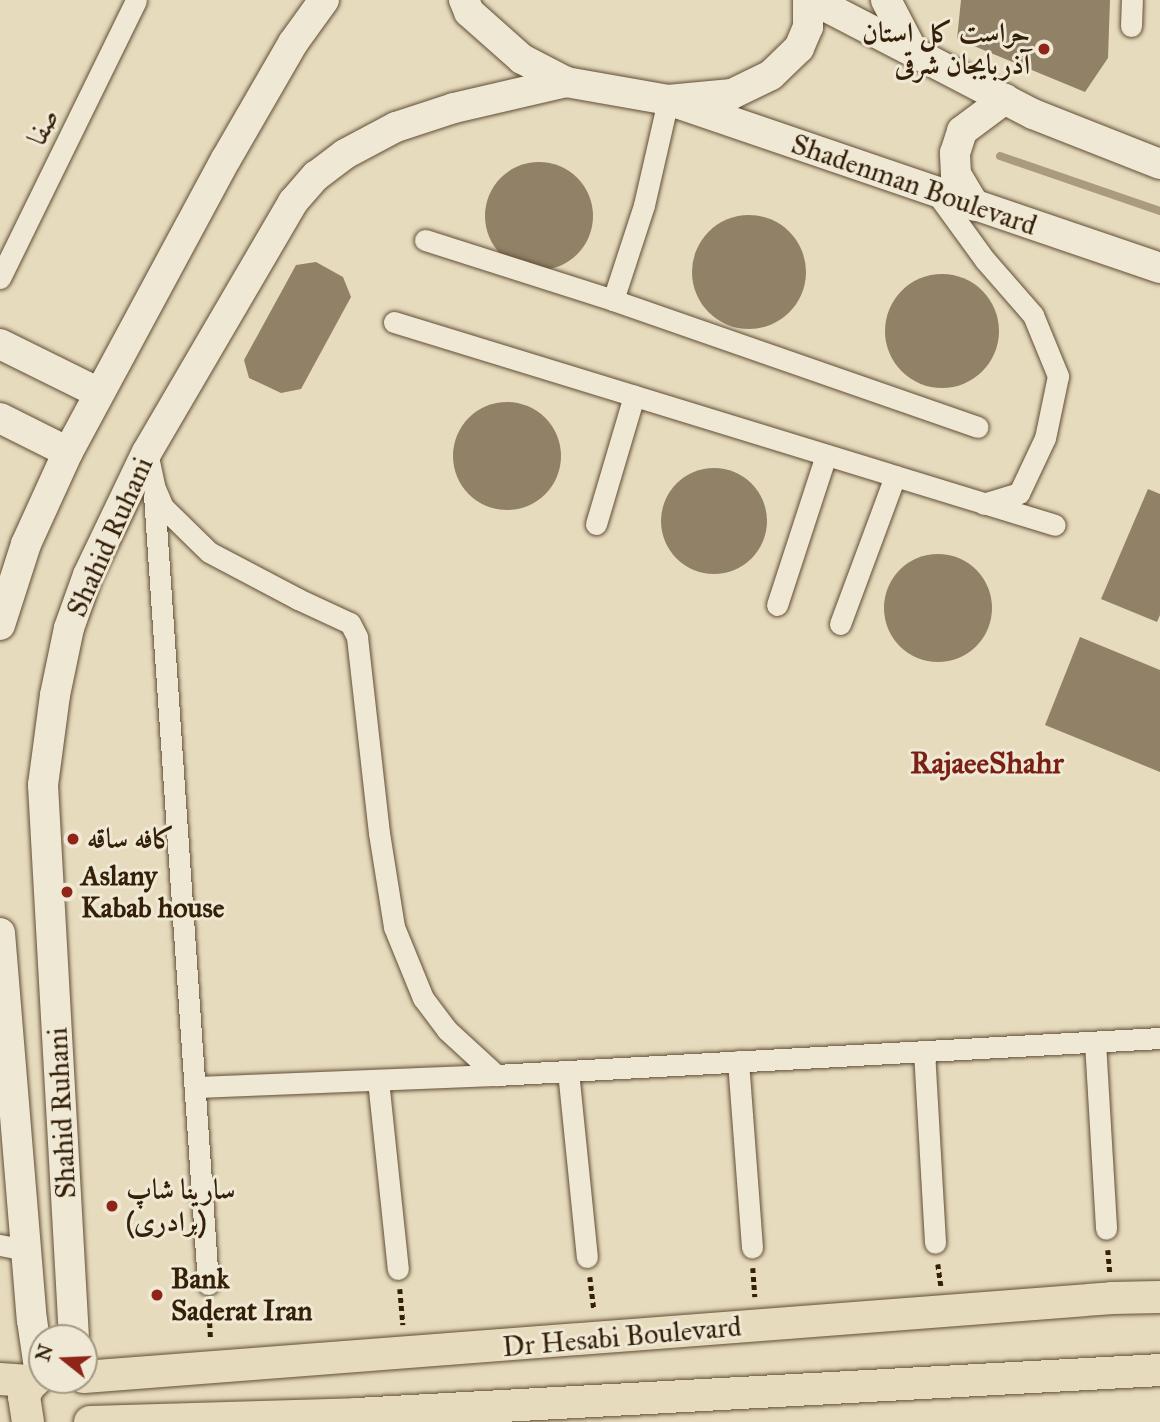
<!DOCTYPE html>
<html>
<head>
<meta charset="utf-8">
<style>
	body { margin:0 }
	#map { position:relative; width:1160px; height:1422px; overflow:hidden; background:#e7dbbe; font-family:"IM FELL Great Primer",Amiri,serif }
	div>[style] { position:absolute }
	.stream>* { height:8px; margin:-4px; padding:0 4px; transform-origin:4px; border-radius:4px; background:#aa9b80 }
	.building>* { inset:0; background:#918166 }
	.round { border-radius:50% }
	.path>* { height:4.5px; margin-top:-2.25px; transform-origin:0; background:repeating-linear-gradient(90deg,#341f07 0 5px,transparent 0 8.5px) }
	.roads { filter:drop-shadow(0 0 2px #614e35) drop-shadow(0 0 2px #614e35) }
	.street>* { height:21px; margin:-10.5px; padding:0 10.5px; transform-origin:10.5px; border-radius:10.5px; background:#efe8d5 }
	.secondary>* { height:30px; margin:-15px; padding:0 15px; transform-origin:15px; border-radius:15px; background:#efe8d5 }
	.primary>* { height:32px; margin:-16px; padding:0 16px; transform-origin:16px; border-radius:16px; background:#e7dbbe }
	.dots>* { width:19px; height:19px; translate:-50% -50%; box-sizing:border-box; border:4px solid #efe8d5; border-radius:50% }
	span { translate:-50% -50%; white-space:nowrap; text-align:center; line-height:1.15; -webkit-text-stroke:6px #efe8d5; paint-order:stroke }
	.poi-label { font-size:28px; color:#341f07; font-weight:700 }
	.right { translate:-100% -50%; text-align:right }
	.left { translate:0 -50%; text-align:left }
	.street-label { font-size:28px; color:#341f07 }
	.neighbourhood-label { font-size:30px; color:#7a1f14; font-weight:700 }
	.north { position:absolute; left:28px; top:1324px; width:70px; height:70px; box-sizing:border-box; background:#efe8d5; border:2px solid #a49883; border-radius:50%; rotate:288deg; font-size:19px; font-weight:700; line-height:28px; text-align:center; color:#341f07 }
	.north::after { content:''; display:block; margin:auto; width:24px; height:32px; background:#8f2418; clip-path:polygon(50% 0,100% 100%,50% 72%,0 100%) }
</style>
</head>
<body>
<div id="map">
	<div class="stream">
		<i style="left:1000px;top:156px;width:169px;rotate:19deg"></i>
	</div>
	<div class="building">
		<i style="clip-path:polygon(961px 0,1110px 0,1108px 58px,1085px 92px,957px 39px)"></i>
		<i class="round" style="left:485px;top:162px;width:108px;height:108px"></i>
		<i class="round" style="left:692px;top:215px;width:114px;height:114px"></i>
		<i style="clip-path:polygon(316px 262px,343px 277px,351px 297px,301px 389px,281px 393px,249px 378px,244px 360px,296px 265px)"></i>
		<i class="round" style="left:885px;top:274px;width:114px;height:114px"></i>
		<i class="round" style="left:453px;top:402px;width:108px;height:108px"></i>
		<i class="round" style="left:661px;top:468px;width:106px;height:106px"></i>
		<i style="clip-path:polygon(1148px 489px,1160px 494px,1160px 615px,1157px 622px,1101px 599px)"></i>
		<i class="round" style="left:884px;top:554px;width:108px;height:108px"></i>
		<i style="clip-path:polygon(1080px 637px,1160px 670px,1160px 772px,1045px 725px)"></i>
	</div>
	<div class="path">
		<i style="left:1108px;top:1250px;width:23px;rotate:85deg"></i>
		<i style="left:938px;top:1264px;width:22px;rotate:82deg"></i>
		<i style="left:753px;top:1268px;width:29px;rotate:86deg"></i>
		<i style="left:590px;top:1277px;width:33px;rotate:83deg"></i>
		<i style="left:400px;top:1289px;width:36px;rotate:85deg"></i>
		<i style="left:209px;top:1306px;width:33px;rotate:87deg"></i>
	</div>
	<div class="roads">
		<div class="street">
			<i style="left:1131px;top:26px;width:26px;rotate:-88deg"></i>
			<i style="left:937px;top:194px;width:82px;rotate:54deg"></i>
			<i style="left:985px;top:260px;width:73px;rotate:48.9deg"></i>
			<i style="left:1033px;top:315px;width:66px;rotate:67.7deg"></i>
			<i style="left:1058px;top:376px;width:63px;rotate:101.8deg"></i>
			<i style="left:1045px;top:438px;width:61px;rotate:115.3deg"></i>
			<i style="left:1019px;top:493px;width:37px;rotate:163deg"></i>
			<i style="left:425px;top:240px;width:197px;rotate:17.7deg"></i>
			<i style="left:613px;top:300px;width:386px;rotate:19.2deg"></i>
			<i style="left:0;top:278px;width:309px;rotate:-63.9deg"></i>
			<i style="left:613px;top:300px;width:100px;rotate:-71.9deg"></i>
			<i style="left:644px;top:205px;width:108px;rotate:-77.1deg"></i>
			<i style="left:394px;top:322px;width:691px;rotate:17.07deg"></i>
			<i style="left:147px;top:452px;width:35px;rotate:78deg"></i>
			<i style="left:154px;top:486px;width:23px;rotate:67deg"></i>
			<i style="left:163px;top:507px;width:64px;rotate:44.4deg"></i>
			<i style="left:209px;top:552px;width:101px;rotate:27.8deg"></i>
			<i style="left:298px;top:599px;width:57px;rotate:24.8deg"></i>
			<i style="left:350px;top:623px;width:16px;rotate:63deg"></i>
			<i style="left:357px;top:637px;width:197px;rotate:83.6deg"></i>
			<i style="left:379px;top:833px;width:95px;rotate:80.9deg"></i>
			<i style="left:394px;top:927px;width:77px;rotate:67.8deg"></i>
			<i style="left:423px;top:998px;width:40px;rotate:53deg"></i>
			<i style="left:447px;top:1030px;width:67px;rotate:42.6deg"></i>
			<i style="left:496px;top:1075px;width:665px;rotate:-3.19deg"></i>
			<i style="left:154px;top:495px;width:791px;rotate:86.08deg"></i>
			<i style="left:596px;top:524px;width:134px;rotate:-73.5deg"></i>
			<i style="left:777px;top:605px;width:158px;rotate:-71.9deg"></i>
			<i style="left:840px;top:624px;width:158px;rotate:-69.6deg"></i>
			<i style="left:1095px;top:1042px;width:187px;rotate:86.6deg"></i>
			<i style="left:924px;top:1051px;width:192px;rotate:86.7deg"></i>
			<i style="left:738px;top:1061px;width:187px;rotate:85.7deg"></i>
			<i style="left:568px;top:1071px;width:187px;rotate:84.2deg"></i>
			<i style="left:378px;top:1080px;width:190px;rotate:84deg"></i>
			<i style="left:195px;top:1087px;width:301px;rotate:-2.3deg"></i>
			<i style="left:0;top:1245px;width:26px;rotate:11deg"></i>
		</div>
		<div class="secondary">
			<i style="left:464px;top:0;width:13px;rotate:67deg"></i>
			<i style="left:469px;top:12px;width:71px;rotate:41.6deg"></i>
			<i style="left:522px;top:59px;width:50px;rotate:27.6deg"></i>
			<i style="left:566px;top:82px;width:104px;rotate:10deg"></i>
			<i style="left:668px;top:100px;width:64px;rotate:-5.4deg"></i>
			<i style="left:732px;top:94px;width:43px;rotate:-26deg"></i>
			<i style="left:771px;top:75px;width:39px;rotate:-44deg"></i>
			<i style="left:799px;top:48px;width:23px;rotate:-67deg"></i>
			<i style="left:808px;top:27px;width:27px;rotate:-90deg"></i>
			<i style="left:813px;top:0;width:248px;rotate:27.4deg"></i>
			<i style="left:1033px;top:114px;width:136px;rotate:21.5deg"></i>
			<i style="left:886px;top:0;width:56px;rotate:62.5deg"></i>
			<i style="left:668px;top:100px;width:520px;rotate:18.85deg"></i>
			<i style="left:975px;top:206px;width:37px;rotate:-121deg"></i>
			<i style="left:956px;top:174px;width:21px;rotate:-93deg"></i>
			<i style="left:955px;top:153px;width:23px;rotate:-72deg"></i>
			<i style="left:962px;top:131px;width:54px;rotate:-36.7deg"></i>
			<i style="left:0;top:344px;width:110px;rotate:26.3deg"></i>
			<i style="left:0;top:418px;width:76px;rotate:26.6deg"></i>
			<i style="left:0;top:625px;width:85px;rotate:-72.2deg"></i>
			<i style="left:26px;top:544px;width:101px;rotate:-65.5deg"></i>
			<i style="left:68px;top:452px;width:333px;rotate:-61.7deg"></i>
			<i style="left:226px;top:159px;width:134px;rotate:-60deg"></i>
			<i style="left:293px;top:43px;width:53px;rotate:-54.2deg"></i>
			<i style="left:0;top:933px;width:388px;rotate:85.3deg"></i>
			<i style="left:32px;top:1320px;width:56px;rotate:81.7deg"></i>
			<i style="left:74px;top:1338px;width:554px;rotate:-93.21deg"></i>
			<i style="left:43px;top:785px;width:91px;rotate:-82.4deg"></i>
			<i style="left:55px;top:695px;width:68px;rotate:-78.2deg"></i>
			<i style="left:69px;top:628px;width:56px;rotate:-70.3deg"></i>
			<i style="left:88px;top:575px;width:136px;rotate:-64.4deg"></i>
			<i style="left:147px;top:452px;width:290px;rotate:-59.7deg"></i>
			<i style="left:293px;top:202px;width:35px;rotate:-49deg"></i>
			<i style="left:316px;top:176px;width:36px;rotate:-37deg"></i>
			<i style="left:345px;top:154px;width:58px;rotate:-27.9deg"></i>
			<i style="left:396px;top:127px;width:61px;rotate:-18.1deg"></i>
			<i style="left:454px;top:108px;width:115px;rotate:-13.1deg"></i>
		</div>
		<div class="primary">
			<i style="left:84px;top:1377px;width:1031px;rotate:-4.39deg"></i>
			<i style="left:1112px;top:1298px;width:48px;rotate:-1.2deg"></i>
			<i style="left:0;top:1379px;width:32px;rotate:4deg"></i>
			<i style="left:28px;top:1422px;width:26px;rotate:-99deg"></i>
			<i style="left:24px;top:1396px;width:11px;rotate:-63deg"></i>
			<i style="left:29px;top:1386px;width:18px;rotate:-43deg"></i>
			<i style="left:90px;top:1422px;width:266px;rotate:-1.7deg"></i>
			<i style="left:356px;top:1414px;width:805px;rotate:-3.13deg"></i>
		</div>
	</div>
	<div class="dots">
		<i style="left:1044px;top:49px;background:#8f2418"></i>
		<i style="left:73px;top:839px;background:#8f2418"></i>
		<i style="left:67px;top:892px;background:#8f2418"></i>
		<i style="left:112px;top:1206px;background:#8f2418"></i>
		<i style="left:157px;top:1295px;background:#8f2418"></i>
	</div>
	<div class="poi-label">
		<span class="right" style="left:1030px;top:49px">حراست کل استان<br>آذربایجان شرقی</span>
		<span class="left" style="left:87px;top:839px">کافه ساقه</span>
		<span class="left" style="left:81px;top:892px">Aslany<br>Kabab house</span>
		<span class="left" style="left:126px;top:1206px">سارینا شاپ<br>(برادری)</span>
		<span class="left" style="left:171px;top:1295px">Bank<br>Saderat Iran</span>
	</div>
	<div class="street-label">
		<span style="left:43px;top:127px;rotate:-64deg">صفا</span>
		<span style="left:914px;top:185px;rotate:19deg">Shadenman Boulevard</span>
		<span style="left:110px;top:537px;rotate:-66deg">Shahid Ruhani</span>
		<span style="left:62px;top:1113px;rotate:-93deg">Shahid Ruhani</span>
		<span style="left:622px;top:1337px;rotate:-5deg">Dr Hesabi Boulevard</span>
	</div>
	<div class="neighbourhood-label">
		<span style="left:987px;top:763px">RajaeeShahr</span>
	</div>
	<div class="north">N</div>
</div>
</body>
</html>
